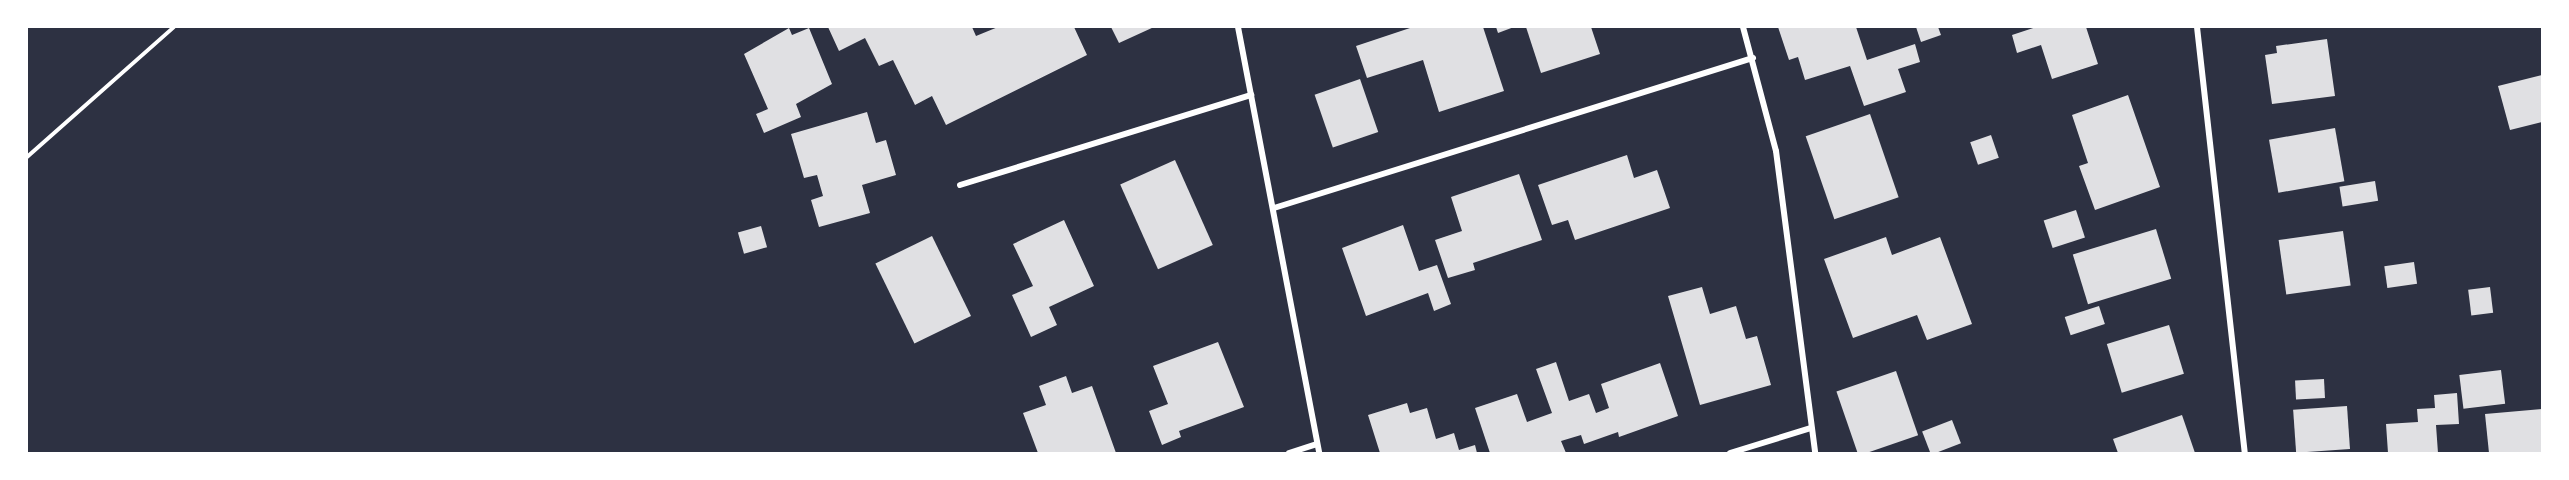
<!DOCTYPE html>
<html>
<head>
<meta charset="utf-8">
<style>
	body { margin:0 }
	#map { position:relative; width:2569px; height:480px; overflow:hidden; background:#2d3142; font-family:"Sofia Sans Condensed",sans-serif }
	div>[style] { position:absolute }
	.building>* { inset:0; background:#e0e0e3; transform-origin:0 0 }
	.path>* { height:4px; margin:-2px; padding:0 2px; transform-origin:2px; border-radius:2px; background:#fff }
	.minor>* { height:6px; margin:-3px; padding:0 3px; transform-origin:3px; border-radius:3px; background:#fff }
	span { translate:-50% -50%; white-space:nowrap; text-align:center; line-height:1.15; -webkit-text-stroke:5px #fff; paint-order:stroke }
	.frame { position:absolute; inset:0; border:28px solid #fff; pointer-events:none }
</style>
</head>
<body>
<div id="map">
	<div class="building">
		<i style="clip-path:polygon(828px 27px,972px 27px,976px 36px,998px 27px,1074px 27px,1087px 55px,946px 125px,932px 96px,915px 105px,893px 60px,879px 66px,865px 38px,839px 51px)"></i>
		<i style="clip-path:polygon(1111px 27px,1154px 27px,1119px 43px)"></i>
		<i style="clip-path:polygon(1413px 27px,1483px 27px,1504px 91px,1439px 112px,1423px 60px,1367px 78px,1356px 46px)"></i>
		<i style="clip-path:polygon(1496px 27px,1514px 27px,1498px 33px)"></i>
		<i style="clip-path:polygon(1526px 27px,1591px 27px,1600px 54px,1541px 73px)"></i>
		<i style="clip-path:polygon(1778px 27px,1856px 27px,1867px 60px,1915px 44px,1920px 62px,1898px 69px,1906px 92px,1864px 106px,1850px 66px,1805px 80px,1798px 57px,1789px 60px)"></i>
		<i style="clip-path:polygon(1916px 27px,1938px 27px,1941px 35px,1921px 42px)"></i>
		<i style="clip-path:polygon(2036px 27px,2086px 27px,2098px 64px,2052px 79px,2041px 45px,2017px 53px,2012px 35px)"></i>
		<i style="clip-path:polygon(789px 28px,792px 35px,809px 28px,832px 84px,796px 104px,801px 117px,764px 133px,756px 114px,768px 109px,744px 54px)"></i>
		<i style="clip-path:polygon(2327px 39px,2335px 96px,2272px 104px,2265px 55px,2277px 53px,2276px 46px)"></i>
		<i style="clip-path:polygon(2542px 75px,2542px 122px,2510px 130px,2498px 86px)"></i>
		<i style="left:1360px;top:79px;width:56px;height:48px;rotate:71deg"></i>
		<i style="clip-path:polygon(2128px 95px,2160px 187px,2095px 210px,2079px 166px,2088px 163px,2072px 115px)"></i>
		<i style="clip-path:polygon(867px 112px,876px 143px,886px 140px,896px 175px,862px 185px,870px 213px,819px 227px,811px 200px,823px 196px,817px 175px,804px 178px,791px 134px)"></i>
		<i style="left:1870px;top:114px;width:88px;height:68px;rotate:71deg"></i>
		<i style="left:2335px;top:128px;width:54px;height:67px;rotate:80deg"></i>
		<i style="left:1991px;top:135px;width:24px;height:22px;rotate:71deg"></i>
		<i style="clip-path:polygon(1627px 155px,1634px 178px,1657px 170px,1670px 208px,1575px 240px,1568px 220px,1552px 225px,1538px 185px)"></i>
		<i style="left:1175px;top:160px;width:93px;height:60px;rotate:66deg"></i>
		<i style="clip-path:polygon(1519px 174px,1542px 240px,1473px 263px,1475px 270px,1448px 278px,1435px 240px,1462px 231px,1451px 197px)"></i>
		<i style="left:2375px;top:181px;width:20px;height:36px;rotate:81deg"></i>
		<i style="left:2076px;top:210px;width:29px;height:34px;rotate:72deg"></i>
		<i style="clip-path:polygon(1064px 220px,1094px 286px,1049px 307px,1057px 325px,1031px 337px,1012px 295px,1033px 286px,1013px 244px)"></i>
		<i style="clip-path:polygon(1403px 225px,1419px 271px,1437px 265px,1451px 304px,1434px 311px,1428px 293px,1366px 316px,1342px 248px)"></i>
		<i style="left:761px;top:226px;width:22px;height:24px;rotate:74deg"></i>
		<i style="left:2156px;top:229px;width:52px;height:87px;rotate:73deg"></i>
		<i style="left:2343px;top:231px;width:55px;height:65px;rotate:82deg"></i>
		<i style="left:932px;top:236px;width:89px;height:63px;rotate:64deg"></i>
		<i style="clip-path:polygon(1886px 237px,1892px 255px,1940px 237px,1972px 324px,1927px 340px,1917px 315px,1853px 338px,1824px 259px)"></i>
		<i style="left:2414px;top:262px;width:22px;height:30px;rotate:82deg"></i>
		<i style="clip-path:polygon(1702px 287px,1710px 314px,1736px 306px,1746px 339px,1757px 336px,1771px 385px,1700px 405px,1668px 296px)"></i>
		<i style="left:2490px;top:287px;width:26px;height:22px;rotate:83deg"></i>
		<i style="left:2099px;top:306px;width:19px;height:36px;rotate:72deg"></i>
		<i style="left:2169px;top:325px;width:51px;height:65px;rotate:73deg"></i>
		<i style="clip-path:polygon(1218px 342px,1244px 407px,1179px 431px,1181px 437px,1162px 445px,1149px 411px,1168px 404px,1153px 366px)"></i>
		<i style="clip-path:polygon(1556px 362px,1569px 401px,1589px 394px,1596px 413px,1609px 408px,1601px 384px,1660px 363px,1678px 416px,1619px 437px,1618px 432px,1584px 444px,1581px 435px,1561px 441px,1566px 453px,1490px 453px,1475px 408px,1517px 394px,1527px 422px,1552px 413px,1536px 369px)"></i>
		<i style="left:2501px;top:370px;width:34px;height:42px;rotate:83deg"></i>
		<i style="left:1896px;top:371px;width:68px;height:63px;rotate:71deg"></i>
		<i style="clip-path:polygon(1066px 376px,1072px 393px,1092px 386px,1116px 453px,1038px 453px,1023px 413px,1046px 405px,1039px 386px)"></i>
		<i style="left:2324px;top:379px;width:19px;height:29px;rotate:87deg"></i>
		<i style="clip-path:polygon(2457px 393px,2459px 424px,2436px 425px,2438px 453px,2388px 453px,2386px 424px,2418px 422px,2417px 409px,2435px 408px,2434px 395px)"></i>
		<i style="clip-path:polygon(1407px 403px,1410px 413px,1427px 408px,1436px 439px,1454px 433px,1459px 450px,1475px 445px,1477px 453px,1380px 453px,1368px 415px)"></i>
		<i style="left:2347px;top:406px;width:43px;height:54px;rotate:86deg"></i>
		<i style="clip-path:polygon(2542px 409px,2542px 453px,2489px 453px,2485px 414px)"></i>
		<i style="clip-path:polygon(2182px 415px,2195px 453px,2118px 453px,2113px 439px)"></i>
		<i style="left:1952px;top:420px;width:25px;height:32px;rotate:69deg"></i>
	</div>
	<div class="path">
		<i style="left:27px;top:157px;width:196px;rotate:-41.5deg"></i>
	</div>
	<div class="minor">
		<i style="left:1238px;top:27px;width:434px;rotate:79.2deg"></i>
		<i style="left:1743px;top:27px;width:128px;rotate:75.1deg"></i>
		<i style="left:1776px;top:151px;width:305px;rotate:82.6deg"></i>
		<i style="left:2197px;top:27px;width:429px;rotate:83.6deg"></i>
		<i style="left:960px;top:185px;width:305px;rotate:-17.2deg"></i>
		<i style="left:1274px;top:208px;width:502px;rotate:-17.39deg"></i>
		<i style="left:1289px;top:453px;width:29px;rotate:-18deg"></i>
		<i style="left:1730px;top:453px;width:85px;rotate:-17.2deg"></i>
	</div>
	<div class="frame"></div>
</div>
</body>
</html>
